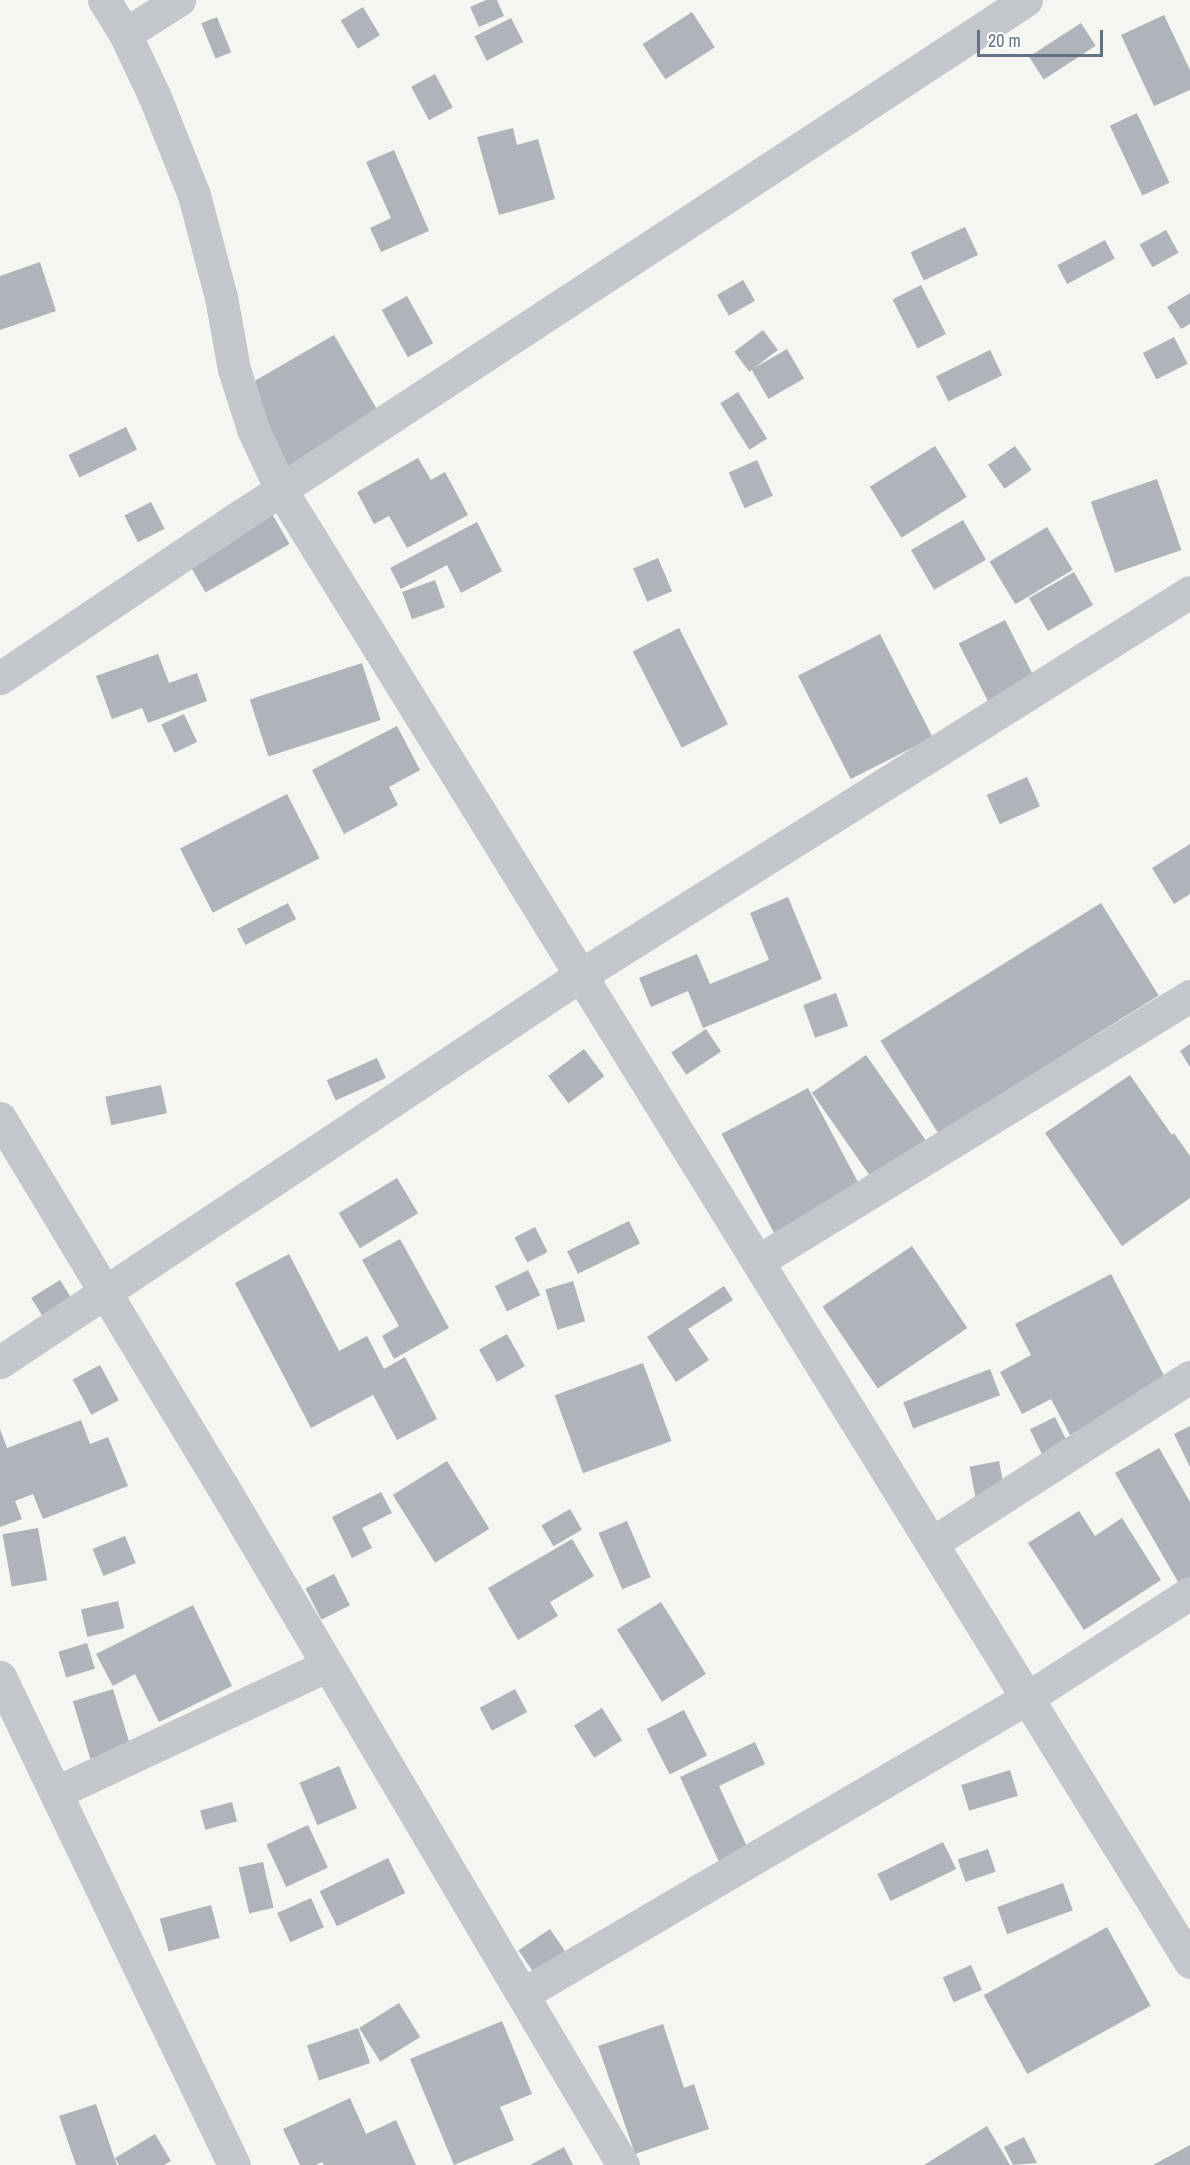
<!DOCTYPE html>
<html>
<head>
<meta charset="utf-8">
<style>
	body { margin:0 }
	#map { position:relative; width:1190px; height:2165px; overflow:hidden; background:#f5f6f2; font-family:"Archivo Narrow",sans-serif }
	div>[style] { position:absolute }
	.building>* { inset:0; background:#aeb4ba; transform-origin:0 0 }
	.minor>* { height:33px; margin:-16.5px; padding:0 16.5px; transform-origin:16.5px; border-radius:16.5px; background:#c3c6ca }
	span { translate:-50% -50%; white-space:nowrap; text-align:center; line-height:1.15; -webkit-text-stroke:6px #fff; paint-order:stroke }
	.scale { position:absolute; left:977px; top:30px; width:126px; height:27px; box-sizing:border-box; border:3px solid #647384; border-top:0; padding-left:8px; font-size:18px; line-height:21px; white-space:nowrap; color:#647384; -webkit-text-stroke:4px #fff; paint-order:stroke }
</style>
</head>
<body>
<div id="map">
	<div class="building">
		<i style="clip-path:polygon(486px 0,497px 0,504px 16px,479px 27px,470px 7px)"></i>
		<i style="left:363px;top:7px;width:33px;height:26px;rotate:59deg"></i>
		<i style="left:692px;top:12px;width:42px;height:59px;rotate:57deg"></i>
		<i style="clip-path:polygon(1164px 15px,1190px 70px,1190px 90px,1154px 106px,1121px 35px)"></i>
		<i style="left:217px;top:17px;width:38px;height:17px;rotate:68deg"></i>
		<i style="left:511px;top:18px;width:27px;height:41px;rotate:63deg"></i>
		<i style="left:1081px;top:23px;width:27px;height:62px;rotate:57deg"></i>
		<i style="left:435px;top:74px;width:38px;height:27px;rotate:62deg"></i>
		<i style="left:1137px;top:113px;width:77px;height:30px;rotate:65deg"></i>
		<i style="clip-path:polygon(513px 128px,517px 145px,538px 139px,555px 199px,499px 215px,477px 137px)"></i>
		<i style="clip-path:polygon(394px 150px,429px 231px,381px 252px,370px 228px,391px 218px,366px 162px)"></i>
		<i style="left:965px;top:227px;width:31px;height:60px;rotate:65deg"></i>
		<i style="left:1166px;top:230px;width:26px;height:30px;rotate:61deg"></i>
		<i style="left:1105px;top:240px;width:21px;height:54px;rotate:62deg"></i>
		<i style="clip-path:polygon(40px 262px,56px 311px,0 330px,0 276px)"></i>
		<i style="left:743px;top:280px;width:24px;height:30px;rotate:60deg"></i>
		<i style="left:921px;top:285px;width:55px;height:32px;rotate:63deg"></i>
		<i style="clip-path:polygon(1190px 293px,1190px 324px,1181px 329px,1167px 307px)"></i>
		<i style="left:407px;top:296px;width:54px;height:29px;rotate:61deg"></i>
		<i style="left:763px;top:330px;width:25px;height:36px;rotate:53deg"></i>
		<i style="left:334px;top:335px;width:91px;height:108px;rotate:60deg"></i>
		<i style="left:1174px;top:337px;width:30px;height:35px;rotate:63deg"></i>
		<i style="left:787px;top:349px;width:34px;height:41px;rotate:60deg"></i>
		<i style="left:990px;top:350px;width:28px;height:60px;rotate:64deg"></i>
		<i style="left:738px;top:392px;width:55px;height:21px;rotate:58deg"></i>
		<i style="left:126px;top:427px;width:25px;height:64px;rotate:64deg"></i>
		<i style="left:935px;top:446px;width:60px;height:77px;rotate:58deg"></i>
		<i style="left:1015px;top:446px;width:29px;height:33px;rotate:55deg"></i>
		<i style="clip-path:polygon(418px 458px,431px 480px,445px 472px,468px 515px,407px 548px,389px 516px,374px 524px,357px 492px)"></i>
		<i style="left:757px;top:460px;width:39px;height:31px;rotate:66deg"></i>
		<i style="left:1157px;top:479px;width:75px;height:70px;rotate:71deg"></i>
		<i style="left:260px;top:493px;width:59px;height:97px;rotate:60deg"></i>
		<i style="left:151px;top:502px;width:30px;height:30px;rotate:63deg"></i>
		<i style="left:963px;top:520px;width:46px;height:60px;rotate:60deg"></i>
		<i style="clip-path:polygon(477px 522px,502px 571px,461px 593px,447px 565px,401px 589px,390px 568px)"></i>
		<i style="left:1047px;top:527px;width:50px;height:67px;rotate:59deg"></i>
		<i style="left:658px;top:558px;width:36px;height:27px;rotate:67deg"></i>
		<i style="left:1074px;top:572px;width:38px;height:52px;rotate:60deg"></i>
		<i style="left:435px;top:580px;width:29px;height:35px;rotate:70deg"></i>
		<i style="left:1005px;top:620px;width:76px;height:52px;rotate:63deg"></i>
		<i style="left:679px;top:628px;width:108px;height:52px;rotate:63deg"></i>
		<i style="left:880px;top:634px;width:116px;height:92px;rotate:63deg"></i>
		<i style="clip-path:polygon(158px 654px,169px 683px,197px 673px,207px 701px,148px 723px,142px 708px,112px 719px,96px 676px)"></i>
		<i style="left:362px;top:663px;width:60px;height:118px;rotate:72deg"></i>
		<i style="left:184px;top:714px;width:31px;height:25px;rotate:65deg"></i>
		<i style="clip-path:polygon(397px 726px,420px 770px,389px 787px,398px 805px,344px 834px,312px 770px)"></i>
		<i style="left:1027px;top:777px;width:32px;height:44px;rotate:66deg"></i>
		<i style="left:287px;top:794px;width:72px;height:120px;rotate:63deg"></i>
		<i style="clip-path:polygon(1190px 844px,1190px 894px,1174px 904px,1152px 868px)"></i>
		<i style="clip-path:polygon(788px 897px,822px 979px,703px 1028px,688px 991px,651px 1007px,639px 978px,697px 954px,710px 984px,769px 960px,750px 913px)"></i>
		<i style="left:288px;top:903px;width:18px;height:57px;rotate:63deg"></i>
		<i style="left:1101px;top:903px;width:109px;height:260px;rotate:58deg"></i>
		<i style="left:836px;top:993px;width:35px;height:35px;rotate:70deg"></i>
		<i style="left:706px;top:1029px;width:27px;height:42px;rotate:56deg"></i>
		<i style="clip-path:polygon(1190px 1044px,1190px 1067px,1180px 1051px)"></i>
		<i style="left:584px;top:1049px;width:34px;height:45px;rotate:53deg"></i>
		<i style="left:866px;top:1055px;width:106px;height:66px;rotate:55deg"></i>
		<i style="left:377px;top:1058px;width:22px;height:55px;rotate:66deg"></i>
		<i style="clip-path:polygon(1130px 1075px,1172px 1135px,1174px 1133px,1190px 1156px,1190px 1198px,1122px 1246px,1045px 1133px)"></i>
		<i style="left:161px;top:1085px;width:29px;height:57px;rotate:78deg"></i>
		<i style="left:808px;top:1088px;width:112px;height:98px;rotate:62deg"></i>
		<i style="left:397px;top:1178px;width:41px;height:68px;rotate:59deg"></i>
		<i style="left:629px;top:1221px;width:25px;height:69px;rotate:64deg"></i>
		<i style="left:535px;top:1227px;width:28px;height:23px;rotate:63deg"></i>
		<i style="clip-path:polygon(400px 1239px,449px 1328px,394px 1359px,382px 1336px,399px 1326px,362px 1260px)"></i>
		<i style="left:912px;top:1246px;width:99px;height:108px;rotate:56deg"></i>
		<i style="clip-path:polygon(289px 1254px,339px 1351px,367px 1336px,384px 1369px,405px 1357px,437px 1419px,397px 1440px,373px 1395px,311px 1428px,235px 1283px)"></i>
		<i style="left:528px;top:1270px;width:28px;height:37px;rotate:64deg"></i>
		<i style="clip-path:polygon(1111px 1274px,1168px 1383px,1070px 1435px,1051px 1399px,1022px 1414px,1000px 1372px,1031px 1355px,1015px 1324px)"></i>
		<i style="left:60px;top:1280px;width:28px;height:34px;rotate:58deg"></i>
		<i style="left:573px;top:1281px;width:42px;height:29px;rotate:73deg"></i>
		<i style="clip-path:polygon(724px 1286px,733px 1300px,688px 1329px,709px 1360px,676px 1382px,647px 1337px)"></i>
		<i style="left:507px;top:1334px;width:37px;height:32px;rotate:61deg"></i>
		<i style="left:643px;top:1363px;width:83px;height:94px;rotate:70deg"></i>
		<i style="left:100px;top:1365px;width:40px;height:31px;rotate:62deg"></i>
		<i style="left:990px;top:1369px;width:28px;height:93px;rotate:69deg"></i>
		<i style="left:1055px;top:1417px;width:39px;height:28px;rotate:64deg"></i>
		<i style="clip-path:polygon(81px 1420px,90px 1444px,108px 1437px,128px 1486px,43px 1519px,33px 1494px,15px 1501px,22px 1519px,0 1527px,0 1429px,7px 1448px)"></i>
		<i style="clip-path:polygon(1190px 1426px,1190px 1467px,1174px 1434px)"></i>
		<i style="clip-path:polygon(1159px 1448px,1190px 1502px,1190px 1581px,1181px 1587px,1115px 1473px)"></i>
		<i style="left:447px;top:1461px;width:80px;height:64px;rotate:58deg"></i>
		<i style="left:999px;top:1461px;width:32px;height:30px;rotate:79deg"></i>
		<i style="clip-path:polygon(381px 1492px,392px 1513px,362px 1528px,372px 1548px,352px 1558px,332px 1517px)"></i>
		<i style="left:570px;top:1509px;width:24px;height:33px;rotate:60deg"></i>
		<i style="clip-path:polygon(1079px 1511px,1095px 1536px,1122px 1518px,1161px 1580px,1084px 1630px,1028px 1543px)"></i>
		<i style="left:627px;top:1521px;width:61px;height:31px;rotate:67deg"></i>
		<i style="left:38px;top:1528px;width:53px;height:36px;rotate:80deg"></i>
		<i style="left:125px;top:1536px;width:29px;height:35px;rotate:68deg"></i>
		<i style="clip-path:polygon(572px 1539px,594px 1576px,550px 1602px,558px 1616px,518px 1640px,488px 1588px)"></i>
		<i style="left:334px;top:1574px;width:35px;height:32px;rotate:63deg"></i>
		<i style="left:118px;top:1601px;width:28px;height:38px;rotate:77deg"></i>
		<i style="left:661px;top:1602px;width:85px;height:52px;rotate:58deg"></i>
		<i style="clip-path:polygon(193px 1605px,232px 1686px,159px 1722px,135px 1674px,113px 1686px,96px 1654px)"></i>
		<i style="left:87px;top:1643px;width:27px;height:30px;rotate:73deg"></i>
		<i style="left:113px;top:1689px;width:80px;height:42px;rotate:73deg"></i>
		<i style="left:515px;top:1689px;width:26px;height:40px;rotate:62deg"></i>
		<i style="left:602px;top:1708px;width:38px;height:33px;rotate:58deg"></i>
		<i style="left:684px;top:1710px;width:51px;height:42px;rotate:63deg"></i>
		<i style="clip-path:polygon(755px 1742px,765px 1764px,719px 1786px,749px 1851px,720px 1864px,680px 1777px)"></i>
		<i style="left:339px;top:1766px;width:46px;height:43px;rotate:67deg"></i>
		<i style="left:1010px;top:1770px;width:27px;height:51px;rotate:73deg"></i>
		<i style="left:232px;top:1802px;width:20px;height:33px;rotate:75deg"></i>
		<i style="left:308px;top:1825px;width:47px;height:46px;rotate:65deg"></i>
		<i style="left:943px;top:1842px;width:30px;height:73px;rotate:64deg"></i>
		<i style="left:988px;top:1849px;width:24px;height:32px;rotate:71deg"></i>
		<i style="left:388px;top:1858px;width:39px;height:76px;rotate:64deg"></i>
		<i style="left:263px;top:1862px;width:47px;height:25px;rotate:77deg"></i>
		<i style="left:1063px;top:1883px;width:29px;height:70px;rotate:70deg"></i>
		<i style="left:311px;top:1898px;width:32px;height:37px;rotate:66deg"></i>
		<i style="left:211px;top:1905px;width:34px;height:53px;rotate:75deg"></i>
		<i style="left:1107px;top:1927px;width:90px;height:141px;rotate:61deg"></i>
		<i style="left:550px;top:1929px;width:30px;height:38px;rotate:56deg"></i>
		<i style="left:971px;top:1965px;width:27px;height:31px;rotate:66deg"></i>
		<i style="left:399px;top:2003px;width:40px;height:47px;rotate:58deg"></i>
		<i style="clip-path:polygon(502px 2021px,532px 2094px,500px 2107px,514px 2140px,454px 2165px,410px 2059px)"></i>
		<i style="clip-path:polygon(663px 2024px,684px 2088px,694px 2084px,709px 2129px,635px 2154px,598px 2046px)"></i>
		<i style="left:358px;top:2028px;width:37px;height:54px;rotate:71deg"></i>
		<i style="clip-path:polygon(350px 2098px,366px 2134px,396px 2120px,416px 2165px,324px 2165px,322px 2162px,316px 2165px,300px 2165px,283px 2129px)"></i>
		<i style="clip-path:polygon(96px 2104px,115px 2160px,117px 2165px,76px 2165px,59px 2116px)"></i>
		<i style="clip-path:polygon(987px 2126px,1010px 2165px,924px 2165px)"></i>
		<i style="clip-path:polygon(155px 2134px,171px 2161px,164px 2165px,119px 2165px,115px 2158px)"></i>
		<i style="clip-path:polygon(1024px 2137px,1037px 2163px,1013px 2165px,1004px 2147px)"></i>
		<i style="clip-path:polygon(1190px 2145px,1190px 2165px,1153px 2165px)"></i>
		<i style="clip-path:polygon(564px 2147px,573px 2165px,530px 2165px)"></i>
	</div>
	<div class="minor">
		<i style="left:104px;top:0;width:40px;rotate:58deg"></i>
		<i style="left:125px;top:34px;width:68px;rotate:64.6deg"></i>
		<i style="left:154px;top:95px;width:108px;rotate:68.2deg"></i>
		<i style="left:194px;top:195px;width:106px;rotate:75.2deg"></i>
		<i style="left:221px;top:297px;width:73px;rotate:79.8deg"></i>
		<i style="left:234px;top:369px;width:63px;rotate:72.4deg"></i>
		<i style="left:253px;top:429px;width:67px;rotate:65.3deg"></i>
		<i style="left:281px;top:490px;width:1730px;rotate:58.3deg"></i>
		<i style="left:125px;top:34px;width:64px;rotate:-32.2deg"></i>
		<i style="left:0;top:678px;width:292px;rotate:-34deg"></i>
		<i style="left:242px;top:515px;width:938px;rotate:-33.3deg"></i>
		<i style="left:0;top:1118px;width:428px;rotate:58.9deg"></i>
		<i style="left:221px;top:1484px;width:791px;rotate:59.45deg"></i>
		<i style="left:758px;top:1261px;width:507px;rotate:-31.53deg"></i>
		<i style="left:0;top:1362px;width:698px;rotate:-33.67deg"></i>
		<i style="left:581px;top:975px;width:719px;rotate:-32.17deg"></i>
		<i style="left:932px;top:1543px;width:307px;rotate:-32.8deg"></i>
		<i style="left:0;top:1677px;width:541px;rotate:64.38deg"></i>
		<i style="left:57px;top:1792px;width:299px;rotate:-25.1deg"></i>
		<i style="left:523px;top:1994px;width:584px;rotate:-30.43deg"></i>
		<i style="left:1027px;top:1698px;width:194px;rotate:-32.8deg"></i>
	</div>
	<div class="scale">20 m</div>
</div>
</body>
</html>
